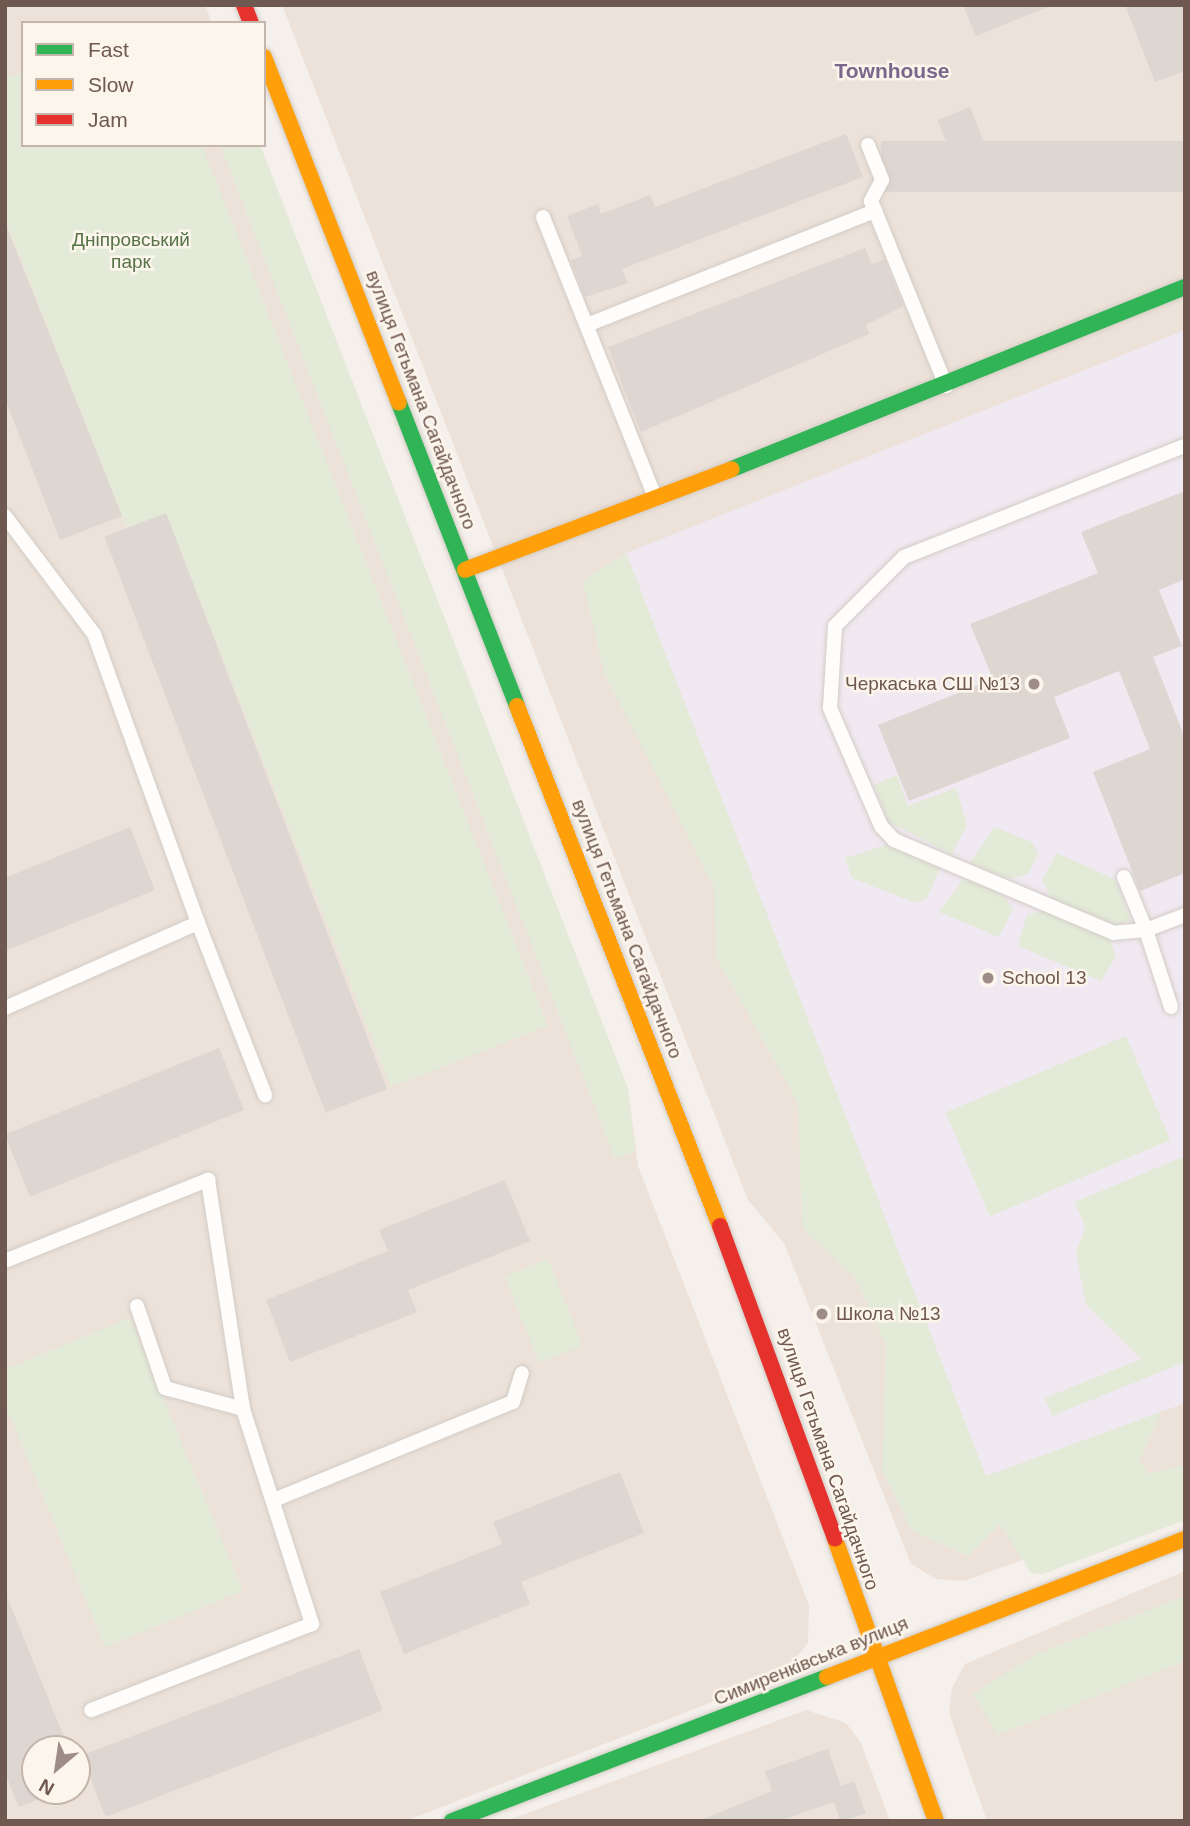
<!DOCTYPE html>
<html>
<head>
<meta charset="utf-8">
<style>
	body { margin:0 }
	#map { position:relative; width:1190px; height:1826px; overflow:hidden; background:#f5f0eb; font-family:Arial,sans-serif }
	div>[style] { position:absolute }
	.residential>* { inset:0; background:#ede2d9 }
	.education>* { inset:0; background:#f1e9f1 }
	.green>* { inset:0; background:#e3ead7; transform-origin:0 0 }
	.building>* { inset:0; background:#ded6d1; transform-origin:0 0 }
	.roads { filter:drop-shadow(0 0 2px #d2ccc6) drop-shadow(0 0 2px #d2ccc6) }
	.lane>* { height:14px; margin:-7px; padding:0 7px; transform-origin:7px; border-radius:7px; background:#fefdfc }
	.fast>* { height:16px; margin:-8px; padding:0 8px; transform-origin:8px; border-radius:8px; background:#30b455 }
	.slow>* { height:16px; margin:-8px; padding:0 8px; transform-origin:8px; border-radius:8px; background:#ff9f0a }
	.jam>* { height:16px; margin:-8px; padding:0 8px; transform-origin:8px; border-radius:8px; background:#e5322d }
	.dots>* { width:19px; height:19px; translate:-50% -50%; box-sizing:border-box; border:4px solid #fcf5ec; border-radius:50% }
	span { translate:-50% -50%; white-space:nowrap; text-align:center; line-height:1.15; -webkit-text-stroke:5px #fcf5ec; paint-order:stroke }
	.park-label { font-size:19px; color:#577448 }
	.street-label { font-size:19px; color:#6f584f }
	.poi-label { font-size:19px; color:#6f584f }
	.right { translate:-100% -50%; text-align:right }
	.left { translate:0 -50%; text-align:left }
	.neighbourhood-label { font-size:21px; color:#7c668c; font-weight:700 }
	.frame { position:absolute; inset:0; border:7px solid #6f584f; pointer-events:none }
	.legend { position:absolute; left:21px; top:21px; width:245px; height:126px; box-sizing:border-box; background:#fcf5ec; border:2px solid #c4b6ad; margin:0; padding:9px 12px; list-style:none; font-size:21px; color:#6f584f }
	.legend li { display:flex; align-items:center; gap:14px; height:35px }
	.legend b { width:35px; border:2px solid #c4b6ad }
	.north { position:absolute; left:21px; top:1735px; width:70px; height:70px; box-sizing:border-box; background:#fcf5ec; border:2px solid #c4b6ad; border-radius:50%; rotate:209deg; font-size:19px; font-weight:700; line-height:28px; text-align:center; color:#6f584f }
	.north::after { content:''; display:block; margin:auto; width:24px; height:32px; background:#9e8d86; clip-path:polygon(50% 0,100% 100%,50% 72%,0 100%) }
</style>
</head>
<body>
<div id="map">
	<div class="residential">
		<i style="clip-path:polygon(evenodd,5px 5px,205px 5px,212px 23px,23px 23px,23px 145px,260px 145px,628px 1089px,638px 1166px,809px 1605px,808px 1643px,782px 1675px,406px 1821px,5px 1821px,5px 5px,35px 1749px,77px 1749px,77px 1791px,35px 1791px,35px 1749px)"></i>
		<i style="clip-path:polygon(282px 5px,1185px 5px,1185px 1501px,964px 1581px,936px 1579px,911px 1564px,784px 1243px,748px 1200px)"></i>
		<i style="clip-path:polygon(1185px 1571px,1185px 1821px,987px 1821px,949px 1713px,952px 1688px,965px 1664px)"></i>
		<i style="clip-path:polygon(806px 1710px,846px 1723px,861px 1743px,890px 1821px,506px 1821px)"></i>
	</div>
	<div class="education">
		<i style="clip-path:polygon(1185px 330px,1185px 1403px,986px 1477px,626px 553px)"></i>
	</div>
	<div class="green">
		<i style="clip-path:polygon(23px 72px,23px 145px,202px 145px,548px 1026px,391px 1087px,166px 513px,127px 528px,5px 218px,5px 79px)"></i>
		<i style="clip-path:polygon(220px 145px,260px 145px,628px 1089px,635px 1152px,615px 1159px)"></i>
		<i style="clip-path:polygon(626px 553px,986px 1476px,1161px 1412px,1140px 1460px,1148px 1474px,1185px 1465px,1185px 1520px,1043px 1574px,1031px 1573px,1000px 1524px,968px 1556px,912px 1531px,882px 1470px,886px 1345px,855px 1278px,802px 1228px,798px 1103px,716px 957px,714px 887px,604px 673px,583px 581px)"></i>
		<i style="clip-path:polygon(897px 775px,908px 806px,956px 788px,967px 825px,952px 854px,889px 822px,874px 785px)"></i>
		<i style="clip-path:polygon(994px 827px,1032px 842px,1038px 854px,1028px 874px,1009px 879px,970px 863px)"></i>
		<i style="clip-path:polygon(886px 845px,940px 868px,927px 898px,916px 903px,852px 878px,845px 858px)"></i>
		<i style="clip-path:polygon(1057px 853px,1114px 879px,1131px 920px,1116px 925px,1051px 898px,1042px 880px)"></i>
		<i style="clip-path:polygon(965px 877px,1004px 896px,1013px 909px,999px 937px,939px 912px)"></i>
		<i style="clip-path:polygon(1042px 911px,1110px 940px,1116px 956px,1101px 981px,1018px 946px,1027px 915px)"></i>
		<i style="left:1126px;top:1036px;width:113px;height:196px;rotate:67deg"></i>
		<i style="clip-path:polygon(1185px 1156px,1185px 1362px,1052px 1416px,1045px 1398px,1141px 1359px,1086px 1305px,1076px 1253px,1085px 1227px,1075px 1202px)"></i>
		<i style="left:548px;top:1259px;width:93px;height:47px;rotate:68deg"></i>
		<i style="clip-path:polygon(130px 1318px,243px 1591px,105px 1647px,5px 1404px,5px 1369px)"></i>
		<i style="clip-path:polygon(1185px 1596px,1185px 1661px,998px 1735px,973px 1694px,1036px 1654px)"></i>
	</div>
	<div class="building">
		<i style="clip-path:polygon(963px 5px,1049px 5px,1050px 6px,976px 36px)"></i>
		<i style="clip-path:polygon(1125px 5px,1185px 5px,1185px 71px,1155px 82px)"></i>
		<i style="left:970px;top:107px;width:35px;height:35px;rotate:68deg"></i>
		<i style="clip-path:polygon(846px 134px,863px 177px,622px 269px,628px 283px,585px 297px,571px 260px,582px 256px,567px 216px,598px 204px,601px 214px,650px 195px,655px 207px)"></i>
		<i style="left:1185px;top:141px;width:51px;height:304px;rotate:90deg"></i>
		<i style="clip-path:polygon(5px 223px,122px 516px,60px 540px,5px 399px)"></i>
		<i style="clip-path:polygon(865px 248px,872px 264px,884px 259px,903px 306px,866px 325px,869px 334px,641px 432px,608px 347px)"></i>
		<i style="clip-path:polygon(1185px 491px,1185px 579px,1159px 590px,1182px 646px,1153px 657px,1185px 738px,1185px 873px,1140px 891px,1093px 772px,1150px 749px,1119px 671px,1054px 697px,1070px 738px,909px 801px,878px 725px,993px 679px,970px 624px,1098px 573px,1081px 532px)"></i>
		<i style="left:166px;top:513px;width:617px;height:66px;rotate:69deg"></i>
		<i style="clip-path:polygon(130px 827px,155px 890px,5px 951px,5px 878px)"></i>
		<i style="left:219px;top:1048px;width:67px;height:231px;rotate:68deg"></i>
		<i style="clip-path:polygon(505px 1180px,530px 1241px,408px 1290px,417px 1312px,290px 1362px,266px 1300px,388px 1251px,379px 1230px)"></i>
		<i style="clip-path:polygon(620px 1472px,644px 1533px,521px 1582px,530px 1604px,404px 1654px,380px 1592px,502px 1544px,493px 1522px)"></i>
		<i style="clip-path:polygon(5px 1592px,69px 1749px,35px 1749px,35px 1791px,60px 1791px,19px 1807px,5px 1773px)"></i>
		<i style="left:359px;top:1649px;width:66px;height:297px;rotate:69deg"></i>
		<i style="clip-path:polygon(828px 1749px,841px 1786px,854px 1781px,866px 1814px,840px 1821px,834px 1802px,779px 1821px,699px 1821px,772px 1791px,765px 1771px)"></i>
	</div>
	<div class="roads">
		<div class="lane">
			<i style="left:868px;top:145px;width:38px;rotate:68deg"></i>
			<i style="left:882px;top:180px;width:24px;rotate:118deg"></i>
			<i style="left:871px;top:201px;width:200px;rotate:67.9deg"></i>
			<i style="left:543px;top:217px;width:299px;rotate:68.2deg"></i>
			<i style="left:587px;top:325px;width:310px;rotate:-21.6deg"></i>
			<i style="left:5px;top:516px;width:148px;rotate:53deg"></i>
			<i style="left:94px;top:634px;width:307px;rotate:70.2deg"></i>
			<i style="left:1124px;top:877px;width:57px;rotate:67.5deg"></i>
			<i style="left:1146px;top:930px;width:42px;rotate:-21deg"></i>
			<i style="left:1171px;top:1007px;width:81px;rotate:-108deg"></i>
			<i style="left:1146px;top:930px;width:32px;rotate:175deg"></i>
			<i style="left:1114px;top:933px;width:239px;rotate:-157.1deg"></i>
			<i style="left:894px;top:840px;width:19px;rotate:-133deg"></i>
			<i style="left:881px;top:826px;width:129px;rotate:-113.4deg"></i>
			<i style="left:830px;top:708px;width:82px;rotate:-86.5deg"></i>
			<i style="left:835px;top:626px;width:98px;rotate:-45deg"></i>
			<i style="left:904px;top:557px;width:302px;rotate:-21.6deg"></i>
			<i style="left:5px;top:1008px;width:211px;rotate:-23.8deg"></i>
			<i style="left:198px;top:923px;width:185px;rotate:68.7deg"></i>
			<i style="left:5px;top:1261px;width:219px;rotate:-21.8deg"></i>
			<i style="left:208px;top:1180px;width:232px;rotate:81.3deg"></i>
			<i style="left:243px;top:1409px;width:226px;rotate:72.2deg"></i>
			<i style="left:312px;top:1624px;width:237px;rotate:158.7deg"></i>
			<i style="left:137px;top:1306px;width:87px;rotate:71.1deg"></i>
			<i style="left:165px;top:1388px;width:81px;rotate:15.1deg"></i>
			<i style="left:274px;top:1500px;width:258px;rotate:-22.3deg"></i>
			<i style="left:513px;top:1402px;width:30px;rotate:-73deg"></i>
		</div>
		<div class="fast">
			<i style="left:399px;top:403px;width:325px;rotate:68.7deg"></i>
			<i style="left:732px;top:469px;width:488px;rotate:-21.9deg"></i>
			<i style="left:452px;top:1821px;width:402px;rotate:-21deg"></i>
		</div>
		<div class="slow">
			<i style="left:264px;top:57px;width:371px;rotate:68.7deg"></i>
			<i style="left:465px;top:570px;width:285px;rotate:-20.7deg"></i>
			<i style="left:517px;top:706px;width:558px;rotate:68.68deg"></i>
			<i style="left:835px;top:1539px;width:300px;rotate:70.3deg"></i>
			<i style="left:827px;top:1677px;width:384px;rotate:-21.1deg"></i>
		</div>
		<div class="jam">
			<i style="left:244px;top:5px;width:19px;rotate:69deg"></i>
			<i style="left:720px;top:1226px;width:333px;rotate:69.8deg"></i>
		</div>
	</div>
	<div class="dots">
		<i style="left:1034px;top:684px;background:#9e8d86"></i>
		<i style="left:988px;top:978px;background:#9e8d86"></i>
		<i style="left:822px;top:1314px;background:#9e8d86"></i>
	</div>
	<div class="park-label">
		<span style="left:131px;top:251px">Дніпровський<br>парк</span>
	</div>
	<div class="street-label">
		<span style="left:421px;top:400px;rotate:69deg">вулиця Гетьмана Сагайдачного</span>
		<span style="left:627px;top:929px;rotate:69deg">вулиця Гетьмана Сагайдачного</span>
		<span style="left:828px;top:1459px;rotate:71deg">вулиця Гетьмана Сагайдачного</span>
		<span style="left:811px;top:1661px;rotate:-22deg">Симиренківська вулиця</span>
	</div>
	<div class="poi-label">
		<span class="right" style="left:1020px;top:684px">Черкаська СШ №13</span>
		<span class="left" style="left:1002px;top:978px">School 13</span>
		<span class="left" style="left:836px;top:1314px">Школа №13</span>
	</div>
	<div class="neighbourhood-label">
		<span style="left:892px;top:71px">Townhouse</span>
	</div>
	<div class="frame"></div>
	<ul class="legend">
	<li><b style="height:9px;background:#30b455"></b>Fast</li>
	<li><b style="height:9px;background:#ff9f0a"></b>Slow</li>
	<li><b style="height:9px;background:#e5322d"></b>Jam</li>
	</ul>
	<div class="north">N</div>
</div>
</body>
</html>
